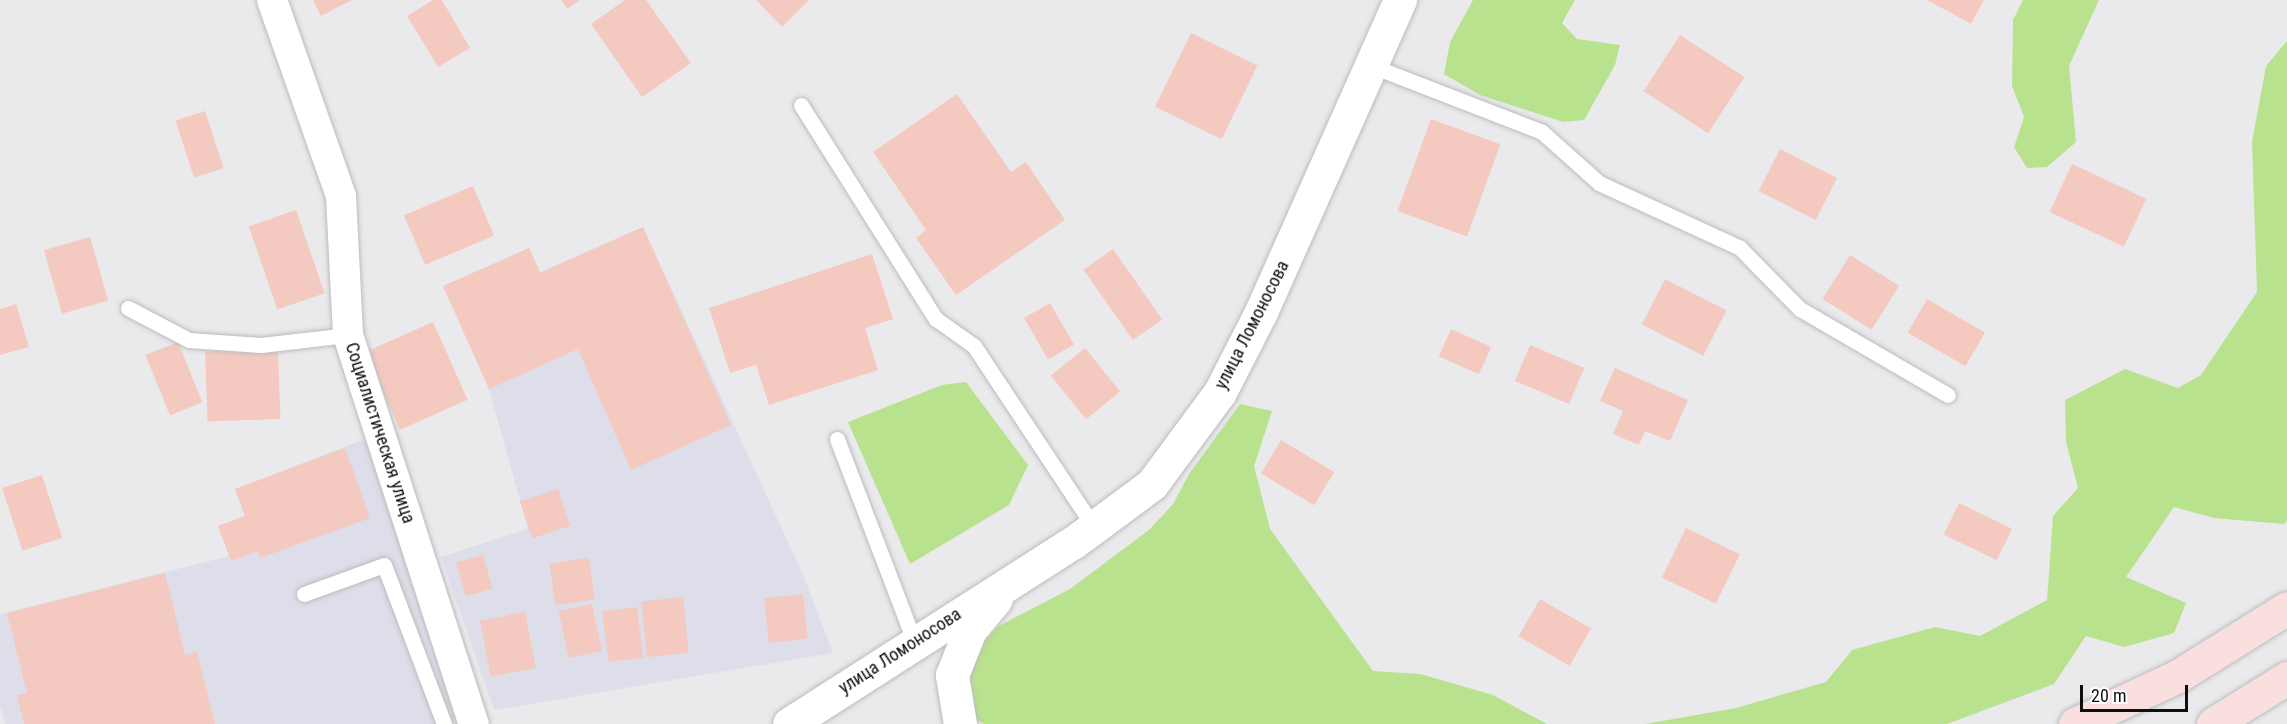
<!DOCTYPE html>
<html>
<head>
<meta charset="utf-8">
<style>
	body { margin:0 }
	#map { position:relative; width:2287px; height:724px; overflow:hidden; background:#eaeaed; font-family:"Roboto Condensed",sans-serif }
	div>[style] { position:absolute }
	.built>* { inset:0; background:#dddee9 }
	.green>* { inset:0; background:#b8e28e }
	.building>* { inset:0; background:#f4cac0; transform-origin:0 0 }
	.roads { filter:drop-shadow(0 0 2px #bcbcbf) drop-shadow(0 0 2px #bcbcbf) }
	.service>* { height:15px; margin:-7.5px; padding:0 7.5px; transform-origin:7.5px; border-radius:7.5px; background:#fff }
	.minor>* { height:30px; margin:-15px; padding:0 15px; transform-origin:15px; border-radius:15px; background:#fff }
	.tertiary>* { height:33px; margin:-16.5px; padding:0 16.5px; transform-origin:16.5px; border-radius:16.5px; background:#fff }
	.primary>* { height:33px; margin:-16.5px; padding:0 16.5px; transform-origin:16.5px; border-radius:16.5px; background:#f9dfde }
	span { translate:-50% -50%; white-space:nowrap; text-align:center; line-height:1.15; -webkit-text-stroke:4.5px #fff; paint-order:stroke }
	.street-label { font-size:18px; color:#0f0f10 }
	.scale { position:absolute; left:2080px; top:685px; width:108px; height:27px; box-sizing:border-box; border:3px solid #0f0f10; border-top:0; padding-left:8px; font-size:18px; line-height:21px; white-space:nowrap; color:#0f0f10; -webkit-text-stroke:4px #fff; paint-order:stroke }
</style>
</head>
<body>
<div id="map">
	<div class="built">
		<i style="clip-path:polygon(643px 227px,804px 577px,833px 653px,494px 710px,441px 557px,528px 529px,489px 389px,443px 286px,529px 248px,540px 272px)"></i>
		<i style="clip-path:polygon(365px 439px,464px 715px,439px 724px,5px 724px,0 705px,0 614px,229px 556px,218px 526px,245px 516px,235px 489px)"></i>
	</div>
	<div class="green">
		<i style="clip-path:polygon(1473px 0,1575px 0,1562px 23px,1577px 39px,1620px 45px,1615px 65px,1584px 120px,1563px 122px,1480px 95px,1444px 74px,1450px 42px)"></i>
		<i style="clip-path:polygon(2023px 0,2099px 0,2069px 66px,2076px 142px,2047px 167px,2027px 168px,2014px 147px,2024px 117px,2012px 86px,2013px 20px)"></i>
		<i style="clip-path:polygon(2287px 41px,2287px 520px,2284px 524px,2214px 518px,2174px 507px,2126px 577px,2186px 603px,2174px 633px,2124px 647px,2086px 636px,2054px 684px,1947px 724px,1645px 724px,1736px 708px,1826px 682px,1852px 650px,1935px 627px,1980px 636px,2047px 600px,2053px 516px,2078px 488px,2066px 442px,2065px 400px,2125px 369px,2178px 388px,2201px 375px,2257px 292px,2252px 142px,2266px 66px)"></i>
		<i style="clip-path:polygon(966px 382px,1028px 465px,1009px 505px,910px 564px,848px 422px,942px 385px)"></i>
		<i style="clip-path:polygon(1240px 404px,1272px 411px,1254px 466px,1270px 529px,1373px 671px,1420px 674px,1493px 695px,1547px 724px,984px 724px,976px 719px,968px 693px,971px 657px,997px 627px,1070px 589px,1149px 530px,1173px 504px,1189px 474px)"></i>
	</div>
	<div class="building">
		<i style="clip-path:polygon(313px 0,352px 0,321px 16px)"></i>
		<i style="clip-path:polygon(433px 0,442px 0,470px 48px,438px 67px,407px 16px)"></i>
		<i style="clip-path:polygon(561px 0,580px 0,567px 9px)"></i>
		<i style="clip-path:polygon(625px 0,646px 0,691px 63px,642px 97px,591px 24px)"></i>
		<i style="clip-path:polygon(756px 0,809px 0,782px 27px)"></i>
		<i style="clip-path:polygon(1927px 0,1984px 0,1971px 24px)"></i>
		<i style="left:1191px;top:33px;width:74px;height:82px;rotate:26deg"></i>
		<i style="left:1680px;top:35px;width:77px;height:67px;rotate:33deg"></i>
		<i style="clip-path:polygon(957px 94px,1011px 172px,1026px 162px,1065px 220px,956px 295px,916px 238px,926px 230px,873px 152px)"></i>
		<i style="left:205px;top:111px;width:60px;height:31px;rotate:72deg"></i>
		<i style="left:1431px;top:119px;width:74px;height:98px;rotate:20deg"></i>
		<i style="left:1780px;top:149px;width:64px;height:47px;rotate:27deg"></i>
		<i style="left:2072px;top:164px;width:82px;height:53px;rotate:25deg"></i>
		<i style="left:473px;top:186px;width:54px;height:75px;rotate:67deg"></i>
		<i style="left:296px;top:210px;width:88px;height:50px;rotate:71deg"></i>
		<i style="clip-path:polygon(643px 227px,731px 425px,631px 470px,578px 349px,489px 389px,443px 286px,529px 248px,540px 273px)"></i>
		<i style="left:90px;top:237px;width:66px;height:48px;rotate:74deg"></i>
		<i style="left:1113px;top:249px;width:86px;height:36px;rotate:55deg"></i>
		<i style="clip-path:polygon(872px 254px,893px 319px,865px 328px,878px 370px,769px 405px,756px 365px,730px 373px,709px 308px)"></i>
		<i style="left:1850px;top:255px;width:58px;height:52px;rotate:32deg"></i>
		<i style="left:1665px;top:279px;width:69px;height:51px;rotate:27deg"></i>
		<i style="left:1927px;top:299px;width:67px;height:39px;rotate:30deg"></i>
		<i style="left:1050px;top:303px;width:48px;height:30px;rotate:60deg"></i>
		<i style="clip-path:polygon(16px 304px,29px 347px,0 355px,0 309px)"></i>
		<i style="left:433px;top:322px;width:85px;height:74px;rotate:66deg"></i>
		<i style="left:1451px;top:329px;width:44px;height:30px;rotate:24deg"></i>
		<i style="left:178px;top:342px;width:65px;height:35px;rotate:68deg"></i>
		<i style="left:1530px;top:345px;width:59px;height:39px;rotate:23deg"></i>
		<i style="left:1085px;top:348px;width:56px;height:44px;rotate:51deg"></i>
		<i style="left:278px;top:349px;width:70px;height:73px;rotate:88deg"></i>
		<i style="clip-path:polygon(1615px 368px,1688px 400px,1670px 441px,1645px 431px,1639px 445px,1613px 434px,1623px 411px,1600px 401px)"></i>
		<i style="left:1281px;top:440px;width:62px;height:39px;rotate:31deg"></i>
		<i style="clip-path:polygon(345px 448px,370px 518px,260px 558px,258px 551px,231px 561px,218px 526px,245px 516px,235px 489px)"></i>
		<i style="left:42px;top:475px;width:66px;height:42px;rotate:72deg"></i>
		<i style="left:558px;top:489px;width:39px;height:40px;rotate:72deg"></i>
		<i style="left:1959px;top:503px;width:59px;height:35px;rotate:26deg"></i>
		<i style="left:1686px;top:528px;width:60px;height:55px;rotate:26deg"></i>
		<i style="left:483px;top:555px;width:35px;height:28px;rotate:74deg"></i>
		<i style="left:589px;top:558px;width:42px;height:40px;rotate:82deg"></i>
		<i style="clip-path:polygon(165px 573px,185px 655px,197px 652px,215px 724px,24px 724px,17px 695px,27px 693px,7px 613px)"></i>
		<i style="left:803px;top:594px;width:45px;height:39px;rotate:84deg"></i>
		<i style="left:683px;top:597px;width:56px;height:42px;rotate:84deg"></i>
		<i style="left:1540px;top:599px;width:59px;height:43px;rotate:30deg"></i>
		<i style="left:592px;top:604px;width:48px;height:34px;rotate:78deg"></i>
		<i style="left:637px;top:607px;width:51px;height:35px;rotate:83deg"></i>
		<i style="left:525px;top:612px;width:57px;height:46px;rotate:79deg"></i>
	</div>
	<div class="roads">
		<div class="service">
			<i style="left:1372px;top:66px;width:182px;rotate:21.2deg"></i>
			<i style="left:1542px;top:132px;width:76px;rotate:41.8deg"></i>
			<i style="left:1599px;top:183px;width:155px;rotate:24.7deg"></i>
			<i style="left:1740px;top:248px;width:86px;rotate:45.5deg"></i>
			<i style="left:1800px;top:309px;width:171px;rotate:30.2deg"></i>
			<i style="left:801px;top:105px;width:253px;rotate:57.8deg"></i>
			<i style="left:936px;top:319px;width:47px;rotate:35.4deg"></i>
			<i style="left:974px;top:346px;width:217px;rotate:56.5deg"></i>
			<i style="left:128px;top:308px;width:69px;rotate:27.7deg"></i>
			<i style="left:189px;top:340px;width:72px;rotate:4deg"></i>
			<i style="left:261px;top:345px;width:88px;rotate:-6.6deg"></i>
			<i style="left:837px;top:439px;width:216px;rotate:69.1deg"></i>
			<i style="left:304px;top:594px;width:85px;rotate:-19.9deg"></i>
			<i style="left:384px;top:565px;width:170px;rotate:69.3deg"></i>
		</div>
		<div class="minor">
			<i style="left:272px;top:0;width:208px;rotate:70.6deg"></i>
			<i style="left:341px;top:196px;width:139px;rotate:87.1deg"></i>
			<i style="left:348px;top:335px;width:409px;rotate:72.1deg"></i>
		</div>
		<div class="tertiary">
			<i style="left:789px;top:724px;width:338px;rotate:-32.6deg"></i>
			<i style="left:1074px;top:542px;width:97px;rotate:-36.6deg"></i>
			<i style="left:1152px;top:484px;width:114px;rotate:-53.5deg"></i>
			<i style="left:1220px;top:392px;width:90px;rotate:-62.9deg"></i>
			<i style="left:1261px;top:312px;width:342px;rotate:-66deg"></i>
			<i style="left:960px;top:724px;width:50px;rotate:-99.3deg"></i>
			<i style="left:952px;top:675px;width:48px;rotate:-68.2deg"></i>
			<i style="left:970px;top:630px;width:40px;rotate:-50deg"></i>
		</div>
		<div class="primary">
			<i style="left:2075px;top:724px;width:114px;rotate:-25deg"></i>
			<i style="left:2178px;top:676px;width:128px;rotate:-32deg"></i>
			<i style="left:2213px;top:724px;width:87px;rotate:-31.9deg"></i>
		</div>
	</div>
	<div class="street-label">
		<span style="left:1252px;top:325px;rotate:-63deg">улица Ломоносова</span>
		<span style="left:380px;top:433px;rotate:72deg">Социалистическая улица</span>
		<span style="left:900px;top:651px;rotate:-33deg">улица Ломоносова</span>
	</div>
	<div class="scale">20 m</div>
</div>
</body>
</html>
